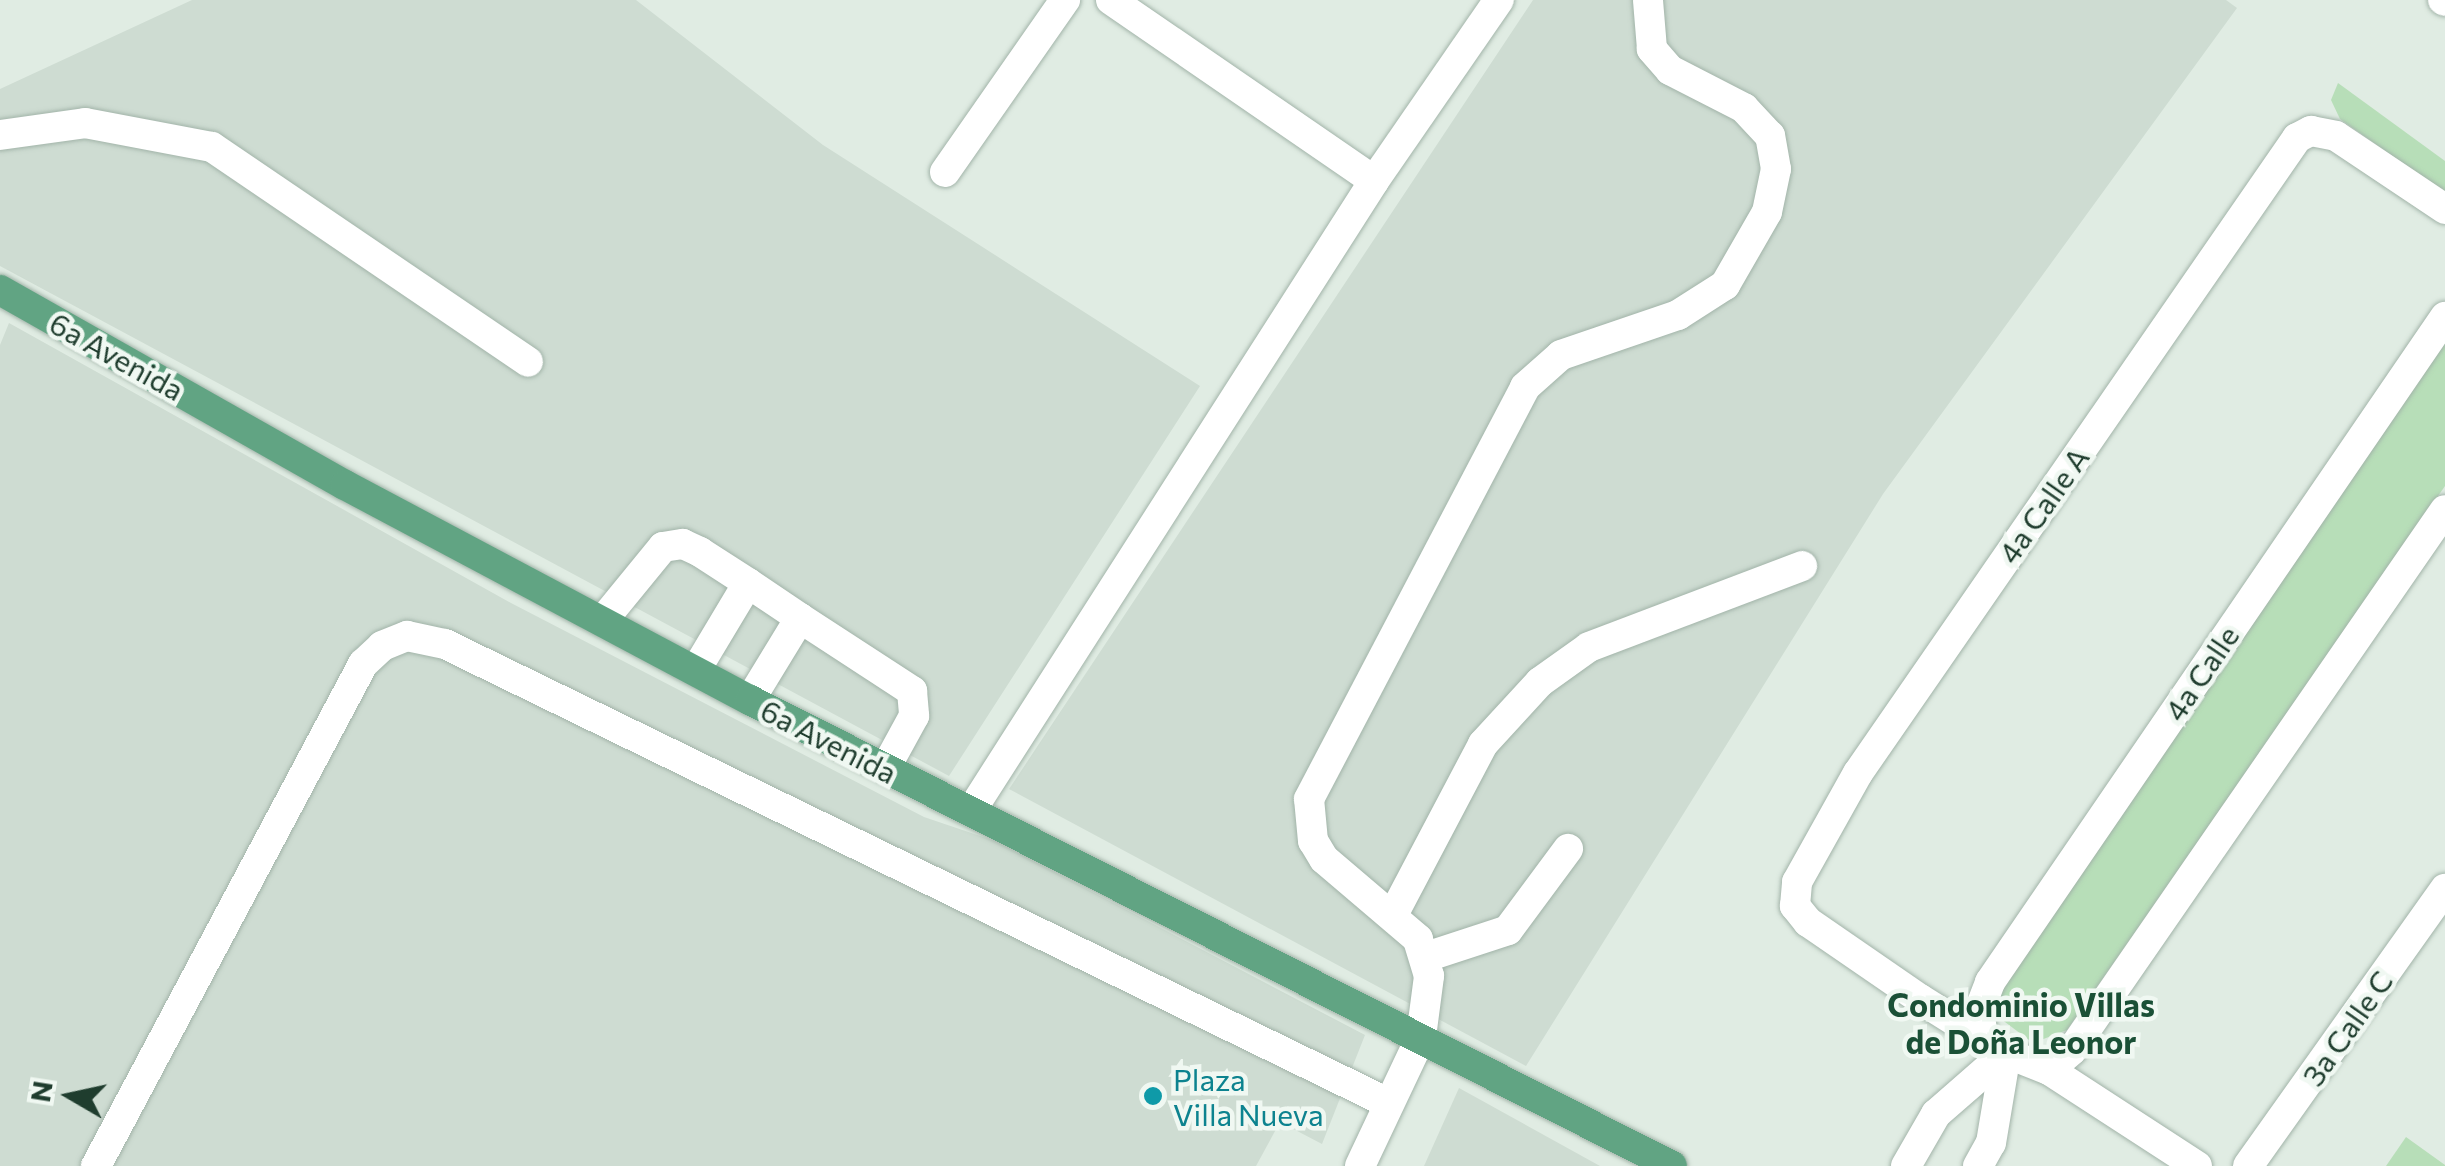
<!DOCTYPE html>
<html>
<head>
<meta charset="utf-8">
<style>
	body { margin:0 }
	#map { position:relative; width:2445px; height:1166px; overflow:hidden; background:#e0ece3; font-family:Commissioner,sans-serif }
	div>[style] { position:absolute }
	.built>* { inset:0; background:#cedcd2 }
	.green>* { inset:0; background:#b7deb8 }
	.roads { filter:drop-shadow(0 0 2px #a2b4a9) drop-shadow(0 0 2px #a2b4a9) }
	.minor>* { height:30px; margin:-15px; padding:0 15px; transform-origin:15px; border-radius:15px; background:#fff }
	.major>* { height:30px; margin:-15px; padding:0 15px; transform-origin:15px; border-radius:15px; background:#61a483 }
	.dots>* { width:28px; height:28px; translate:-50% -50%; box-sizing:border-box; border:5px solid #f0f8f2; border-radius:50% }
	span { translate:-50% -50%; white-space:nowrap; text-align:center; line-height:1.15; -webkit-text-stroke:9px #f0f8f2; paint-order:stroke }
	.street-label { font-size:30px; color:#1f3d2e }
	.culture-label { font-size:30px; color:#0d838f }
	.left { translate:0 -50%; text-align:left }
	.neighbourhood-label { font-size:32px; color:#1a5036; font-weight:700 }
	.north { position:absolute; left:20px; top:1046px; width:100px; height:100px; -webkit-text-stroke:8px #f0f8f2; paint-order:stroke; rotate:279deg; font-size:28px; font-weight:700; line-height:40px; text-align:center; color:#1f3d2e }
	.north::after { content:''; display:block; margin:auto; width:35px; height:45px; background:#1f3d2e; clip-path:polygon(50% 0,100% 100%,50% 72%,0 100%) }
</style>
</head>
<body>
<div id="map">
	<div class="built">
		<i style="clip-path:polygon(192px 0,636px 0,823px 145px,1200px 386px,949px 776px,0 266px,0 89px)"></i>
		<i style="clip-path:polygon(1533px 0,2226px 0,2237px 8px,1883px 494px,1526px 1066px,1009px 789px)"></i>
		<i style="clip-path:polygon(9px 323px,511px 603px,924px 817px,995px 841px,1365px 1035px,1322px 1144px,1280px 1122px,1256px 1166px,0 1166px,0 345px)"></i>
		<i style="clip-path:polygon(1459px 1088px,1600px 1166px,1424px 1166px)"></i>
	</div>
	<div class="green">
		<i style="clip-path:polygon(2338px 83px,2445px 161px,2445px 193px,2340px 119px,2331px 100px)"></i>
		<i style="clip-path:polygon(2445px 340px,2445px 486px,2067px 1030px,2033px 1043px,2001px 1019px,1999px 991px)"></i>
		<i style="clip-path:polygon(2406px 1137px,2445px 1165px,2445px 1166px,2386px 1166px)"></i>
	</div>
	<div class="roads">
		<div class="minor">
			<i style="left:1111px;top:0;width:319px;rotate:34.5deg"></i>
			<i style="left:2443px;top:0;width:2px;rotate:27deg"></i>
			<i style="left:0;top:135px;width:86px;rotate:-8deg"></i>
			<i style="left:85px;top:123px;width:129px;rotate:10.7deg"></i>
			<i style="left:212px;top:147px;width:382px;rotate:34.2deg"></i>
			<i style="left:945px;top:172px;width:210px;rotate:-55.1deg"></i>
			<i style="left:748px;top:583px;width:63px;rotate:33.9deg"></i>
			<i style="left:800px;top:618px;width:96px;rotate:121.4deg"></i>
			<i style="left:800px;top:618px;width:134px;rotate:33.1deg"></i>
			<i style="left:912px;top:691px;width:25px;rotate:85deg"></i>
			<i style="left:914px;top:716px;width:60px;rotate:118.7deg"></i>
			<i style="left:604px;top:619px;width:93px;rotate:-50.7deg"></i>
			<i style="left:663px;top:547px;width:20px;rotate:-9deg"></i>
			<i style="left:683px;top:544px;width:19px;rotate:25deg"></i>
			<i style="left:700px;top:552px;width:57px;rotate:32.9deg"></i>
			<i style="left:748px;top:583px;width:101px;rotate:120.9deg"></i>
			<i style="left:971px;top:811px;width:748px;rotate:-57.39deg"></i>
			<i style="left:1374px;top:181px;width:220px;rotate:-55.4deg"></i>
			<i style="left:1394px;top:913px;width:191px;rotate:-62.2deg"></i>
			<i style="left:1483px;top:744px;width:84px;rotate:-47.4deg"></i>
			<i style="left:1540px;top:682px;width:60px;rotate:-35.5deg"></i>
			<i style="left:1589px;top:647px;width:228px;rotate:-20.8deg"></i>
			<i style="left:1426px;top:957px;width:86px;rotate:-18.2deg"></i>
			<i style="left:1508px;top:930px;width:101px;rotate:-53.5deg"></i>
			<i style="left:1983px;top:1036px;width:25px;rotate:-99deg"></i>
			<i style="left:1979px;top:1011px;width:31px;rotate:-69deg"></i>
			<i style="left:1990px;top:982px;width:806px;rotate:-55.62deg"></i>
			<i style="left:2049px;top:1070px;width:30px;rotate:-41deg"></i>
			<i style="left:2072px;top:1050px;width:656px;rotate:-55.37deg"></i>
			<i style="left:96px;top:1166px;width:569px;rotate:-61.99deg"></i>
			<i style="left:363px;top:664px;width:26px;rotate:-43deg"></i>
			<i style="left:382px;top:646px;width:27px;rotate:-22deg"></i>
			<i style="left:407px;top:636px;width:39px;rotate:12deg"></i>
			<i style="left:445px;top:644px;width:1049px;rotate:25.95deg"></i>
			<i style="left:1360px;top:1166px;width:143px;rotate:-64.7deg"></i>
			<i style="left:1421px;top:1037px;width:62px;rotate:-82.5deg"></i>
			<i style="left:1429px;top:976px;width:39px;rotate:-107deg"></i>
			<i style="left:1418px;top:939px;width:123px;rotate:-139.6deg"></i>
			<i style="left:1324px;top:859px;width:21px;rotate:-121deg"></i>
			<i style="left:1313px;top:841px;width:42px;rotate:-95.4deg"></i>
			<i style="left:1309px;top:799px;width:465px;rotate:-62.3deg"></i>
			<i style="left:1525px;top:387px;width:48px;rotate:-41.6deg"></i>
			<i style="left:1561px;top:355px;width:124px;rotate:-18.9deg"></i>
			<i style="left:1678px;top:315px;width:56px;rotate:-32.6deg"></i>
			<i style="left:1725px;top:285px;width:84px;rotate:-60.1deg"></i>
			<i style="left:1767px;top:212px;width:44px;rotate:-78.2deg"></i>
			<i style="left:1776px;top:169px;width:34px;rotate:-100deg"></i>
			<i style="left:1770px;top:136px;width:38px;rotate:-133deg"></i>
			<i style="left:1744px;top:108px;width:83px;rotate:-152.8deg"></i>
			<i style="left:1670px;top:70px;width:28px;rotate:-131deg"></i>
			<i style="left:1652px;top:49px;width:49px;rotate:-94.7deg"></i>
			<i style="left:1906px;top:1166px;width:60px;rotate:-60deg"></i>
			<i style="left:1936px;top:1114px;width:93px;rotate:-41.1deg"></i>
			<i style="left:1978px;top:1166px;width:26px;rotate:-61deg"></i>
			<i style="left:1991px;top:1143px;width:91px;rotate:-80.5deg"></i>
			<i style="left:2197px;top:1166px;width:176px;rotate:-147deg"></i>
			<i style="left:2049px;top:1070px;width:46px;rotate:-158.4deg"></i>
			<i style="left:2006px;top:1053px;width:102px;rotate:-147.9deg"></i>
			<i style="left:1920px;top:999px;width:136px;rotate:-145.5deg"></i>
			<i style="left:1808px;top:922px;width:21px;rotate:-129deg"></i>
			<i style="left:1795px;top:906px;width:24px;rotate:-85deg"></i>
			<i style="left:1797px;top:882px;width:125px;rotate:-60.8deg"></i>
			<i style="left:1858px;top:773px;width:772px;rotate:-55.34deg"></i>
			<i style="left:2297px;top:138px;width:16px;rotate:-27deg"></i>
			<i style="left:2311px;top:131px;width:25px;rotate:11deg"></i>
			<i style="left:2336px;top:136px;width:131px;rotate:33.8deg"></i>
			<i style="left:2248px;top:1166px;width:340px;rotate:-54.6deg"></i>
		</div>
		<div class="major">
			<i style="left:0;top:290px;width:396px;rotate:29.5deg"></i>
			<i style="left:345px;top:485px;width:459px;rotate:28deg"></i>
			<i style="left:750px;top:700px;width:1033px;rotate:26.81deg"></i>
		</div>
	</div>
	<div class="dots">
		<i style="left:1153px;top:1096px;background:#0f9aa8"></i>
	</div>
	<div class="street-label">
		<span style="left:117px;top:356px;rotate:29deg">6a Avenida</span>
		<span style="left:2043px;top:505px;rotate:-55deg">4a Calle A</span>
		<span style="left:2201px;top:673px;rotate:-56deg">4a Calle</span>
		<span style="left:829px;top:741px;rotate:27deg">6a Avenida</span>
		<span style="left:2347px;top:1028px;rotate:-55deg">3a Calle C</span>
	</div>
	<div class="culture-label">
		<span class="left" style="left:1173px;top:1096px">Plaza<br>Villa Nueva</span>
	</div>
	<div class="neighbourhood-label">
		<span style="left:2021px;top:1023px">Condominio Villas<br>de Doña Leonor</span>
	</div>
	<div class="north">N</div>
</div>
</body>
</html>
